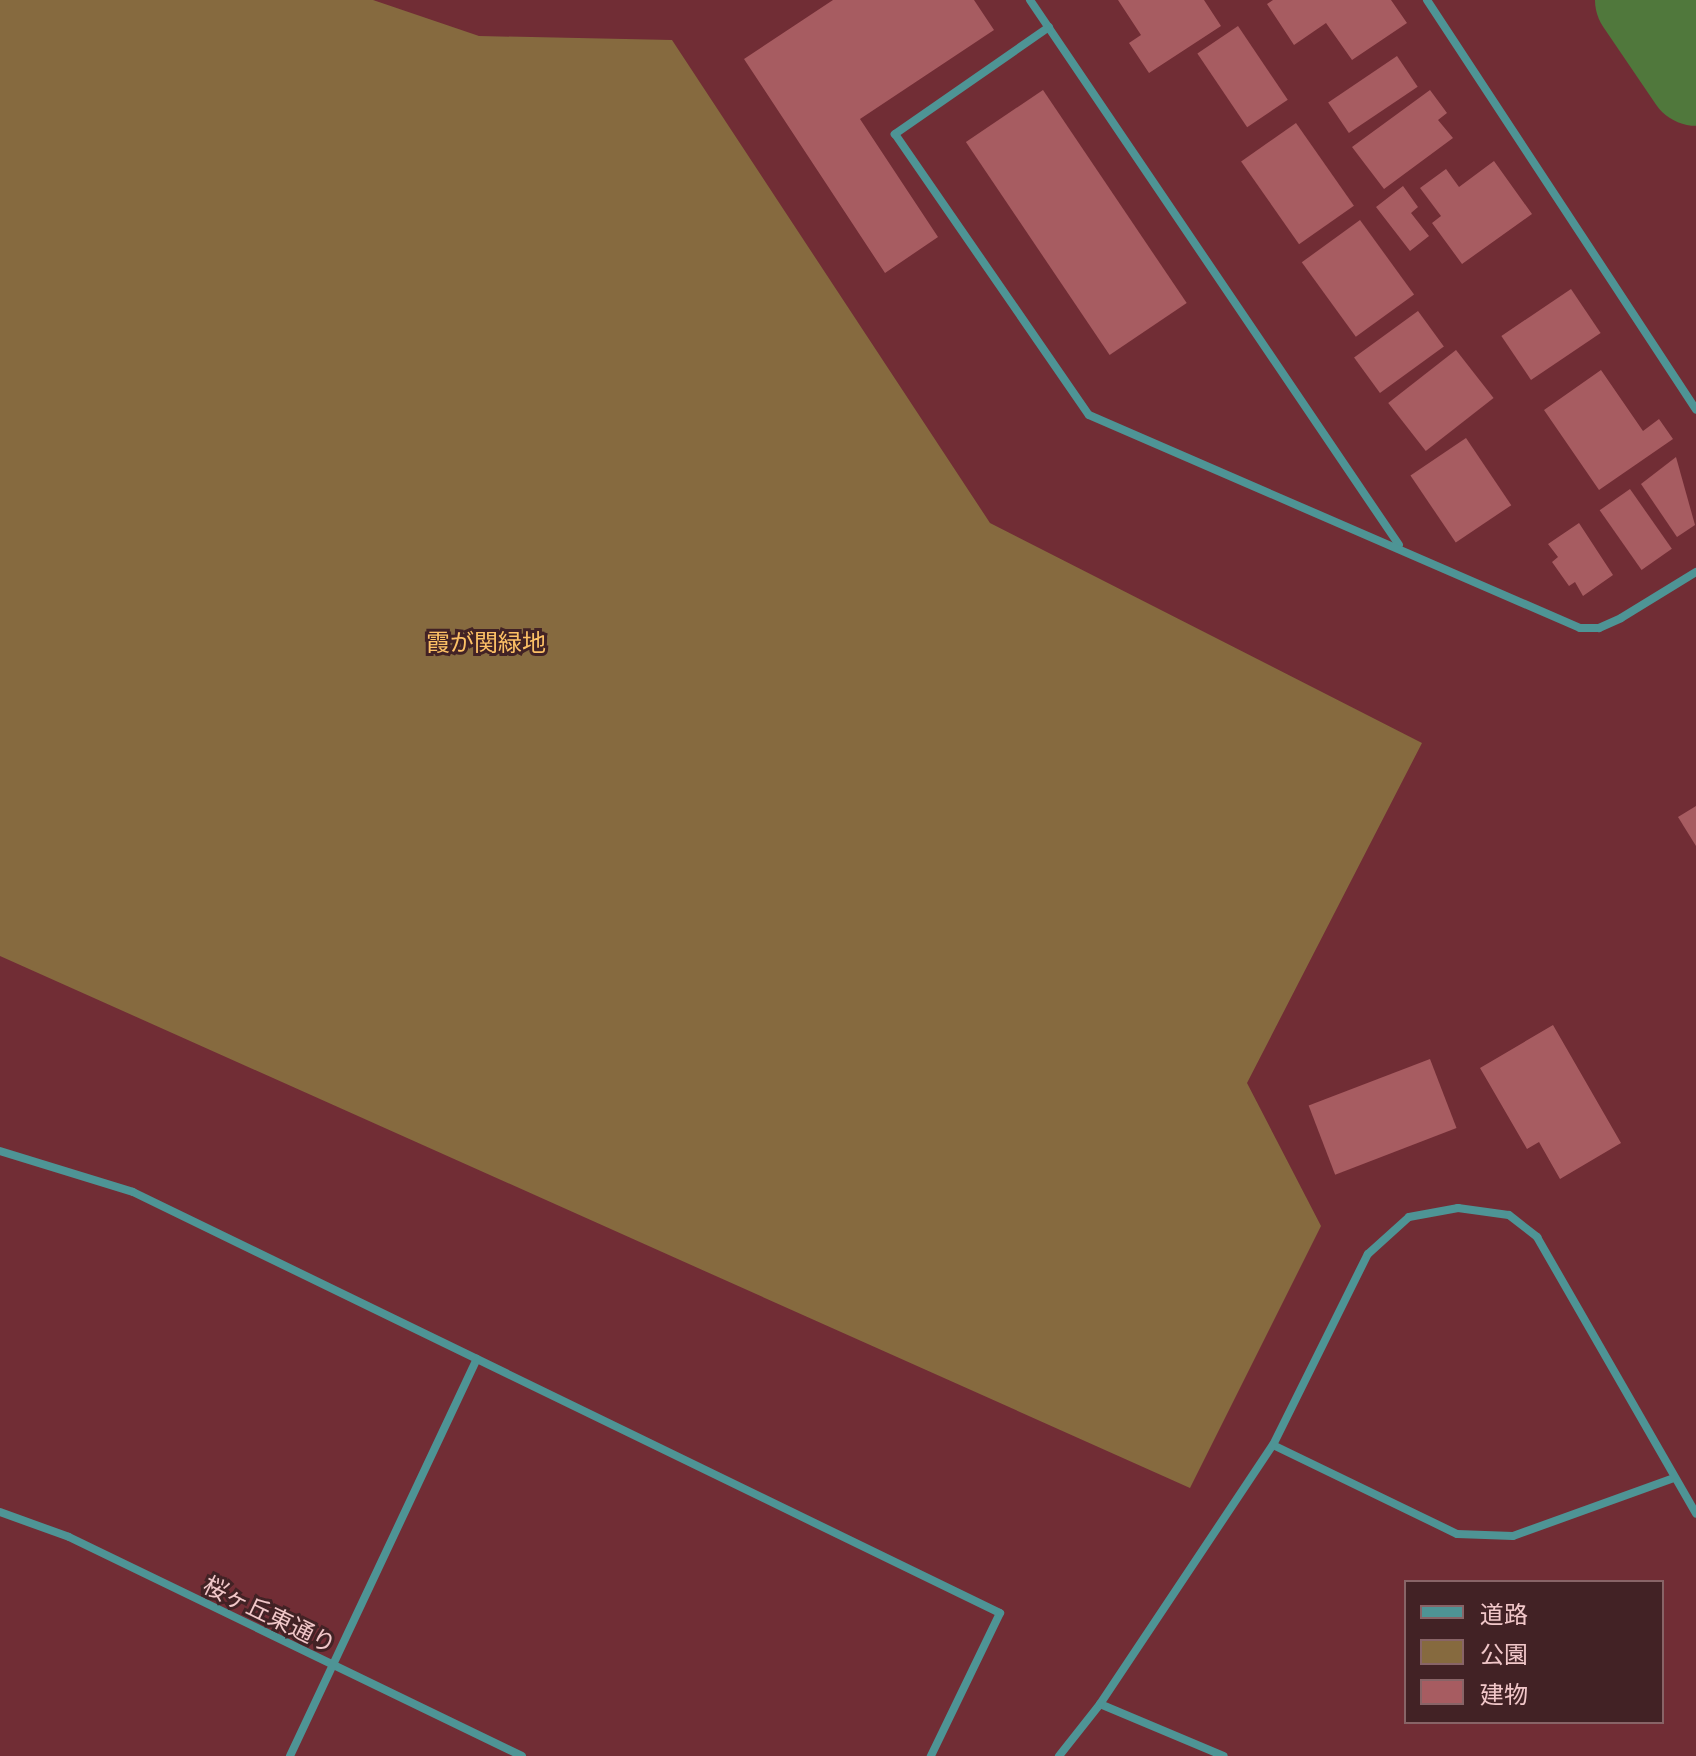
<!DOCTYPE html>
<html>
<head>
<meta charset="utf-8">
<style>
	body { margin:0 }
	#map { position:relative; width:1696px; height:1756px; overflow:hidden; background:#712d35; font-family:Barlow,"Noto Sans JP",sans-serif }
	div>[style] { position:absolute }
	.green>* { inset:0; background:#866a3f }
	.river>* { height:96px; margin:-48px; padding:0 48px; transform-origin:48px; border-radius:48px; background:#50783c }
	.building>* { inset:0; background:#a75c61; transform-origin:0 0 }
	.minor>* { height:8px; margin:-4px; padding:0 4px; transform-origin:4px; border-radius:4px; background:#4e9495 }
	span { translate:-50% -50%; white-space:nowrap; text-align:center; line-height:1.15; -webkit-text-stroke:6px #422225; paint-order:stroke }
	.park-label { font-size:24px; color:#fdc166 }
	.street-label { font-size:24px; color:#f1c7c9 }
	.legend { position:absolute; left:1404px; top:1580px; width:260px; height:144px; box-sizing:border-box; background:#422225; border:2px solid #886467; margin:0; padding:10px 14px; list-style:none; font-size:24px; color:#f1c7c9 }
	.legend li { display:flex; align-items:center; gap:16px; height:40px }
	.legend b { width:40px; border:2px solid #886467 }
</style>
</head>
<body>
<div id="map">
	<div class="green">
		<i style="clip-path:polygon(0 0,373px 0,479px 36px,672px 40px,990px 523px,1422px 743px,1247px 1083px,1321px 1226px,1190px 1488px,0 956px)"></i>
	</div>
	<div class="river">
		<i style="left:1643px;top:0;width:94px;rotate:55.8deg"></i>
	</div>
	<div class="building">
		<i style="clip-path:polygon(833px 0,974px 0,994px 30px,860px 119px,938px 237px,885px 273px,744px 59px)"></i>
		<i style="clip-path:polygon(1118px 0,1204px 0,1221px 26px,1149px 73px,1129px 43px,1141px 35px)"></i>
		<i style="clip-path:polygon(1273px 0,1391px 0,1407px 23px,1352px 60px,1326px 23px,1294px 45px,1267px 4px)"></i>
		<i style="left:1238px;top:26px;width:89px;height:49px;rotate:56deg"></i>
		<i style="left:1397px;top:56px;width:37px;height:83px;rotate:56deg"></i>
		<i style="left:1043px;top:90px;width:257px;height:93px;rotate:56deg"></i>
		<i style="clip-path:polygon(1430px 90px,1447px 113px,1438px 120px,1453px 138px,1384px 189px,1352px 147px)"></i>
		<i style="left:1296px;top:123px;width:101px;height:67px;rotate:55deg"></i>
		<i style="clip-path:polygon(1494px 161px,1532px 214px,1462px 264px,1432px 223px,1441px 216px,1420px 188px,1446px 169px,1459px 187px)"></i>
		<i style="clip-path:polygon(1403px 186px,1418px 207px,1411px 213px,1429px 236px,1410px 251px,1376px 207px)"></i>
		<i style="left:1360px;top:220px;width:92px;height:72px;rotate:54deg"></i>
		<i style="left:1571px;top:289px;width:53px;height:84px;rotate:56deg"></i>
		<i style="left:1418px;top:311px;width:44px;height:79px;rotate:54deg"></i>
		<i style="left:1456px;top:350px;width:61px;height:86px;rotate:52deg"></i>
		<i style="clip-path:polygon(1601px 370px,1643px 431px,1659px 419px,1673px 439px,1599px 490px,1544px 410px)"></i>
		<i style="left:1466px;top:438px;width:81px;height:67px;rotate:56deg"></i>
		<i style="clip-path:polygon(1676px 457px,1695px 525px,1677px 537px,1641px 484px)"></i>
		<i style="left:1630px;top:489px;width:73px;height:37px;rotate:55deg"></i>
		<i style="clip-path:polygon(1579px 523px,1613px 575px,1583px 596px,1575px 582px,1569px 586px,1552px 562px,1558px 557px,1548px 544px)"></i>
		<i style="clip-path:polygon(1696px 806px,1696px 846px,1678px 817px)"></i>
		<i style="clip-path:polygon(1553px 1025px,1621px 1143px,1560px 1179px,1539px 1142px,1527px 1149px,1480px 1068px)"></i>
		<i style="left:1430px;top:1059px;width:74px;height:130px;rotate:69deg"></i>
	</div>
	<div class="minor">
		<i style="left:1030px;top:0;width:658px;rotate:55.9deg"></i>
		<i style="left:1427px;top:0;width:490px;rotate:56.7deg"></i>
		<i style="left:1049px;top:27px;width:188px;rotate:145.2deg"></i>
		<i style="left:895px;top:134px;width:341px;rotate:55.4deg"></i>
		<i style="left:1089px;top:415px;width:535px;rotate:23.45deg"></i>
		<i style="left:1580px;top:628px;width:19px"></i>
		<i style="left:1599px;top:628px;width:24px;rotate:-24deg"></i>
		<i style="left:1621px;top:618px;width:88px;rotate:-31.5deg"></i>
		<i style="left:0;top:1151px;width:139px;rotate:17.1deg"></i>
		<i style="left:133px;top:1192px;width:964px;rotate:25.9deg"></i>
		<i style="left:1000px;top:1613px;width:159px;rotate:115.8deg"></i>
		<i style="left:1273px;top:1445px;width:204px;rotate:25.8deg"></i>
		<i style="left:1457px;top:1534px;width:56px;rotate:2deg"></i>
		<i style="left:1513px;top:1536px;width:171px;rotate:-19.8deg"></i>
		<i style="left:0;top:1512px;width:73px;rotate:19.9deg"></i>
		<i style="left:69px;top:1537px;width:503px;rotate:25.8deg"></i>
		<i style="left:1100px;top:1704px;width:134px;rotate:22.8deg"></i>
		<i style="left:290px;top:1756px;width:439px;rotate:-64.8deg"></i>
		<i style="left:1059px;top:1756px;width:66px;rotate:-51.7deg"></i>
		<i style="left:1100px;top:1704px;width:311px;rotate:-56.3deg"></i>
		<i style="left:1273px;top:1445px;width:213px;rotate:-63.6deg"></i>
		<i style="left:1368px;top:1254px;width:55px;rotate:-42.1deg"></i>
		<i style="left:1409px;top:1217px;width:50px;rotate:-10.4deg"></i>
		<i style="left:1458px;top:1208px;width:51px;rotate:7.8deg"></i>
		<i style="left:1509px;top:1215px;width:36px;rotate:38deg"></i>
		<i style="left:1537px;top:1237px;width:319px;rotate:60.1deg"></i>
	</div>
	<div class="park-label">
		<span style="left:486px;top:642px">霞が関緑地</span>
	</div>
	<div class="street-label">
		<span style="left:270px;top:1614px;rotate:26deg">桜ヶ丘東通り</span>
	</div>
	<ul class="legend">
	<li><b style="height:10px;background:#4e9495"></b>道路</li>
	<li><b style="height:22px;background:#866a3f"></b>公園</li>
	<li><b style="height:22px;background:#a75c61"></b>建物</li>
	</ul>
</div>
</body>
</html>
